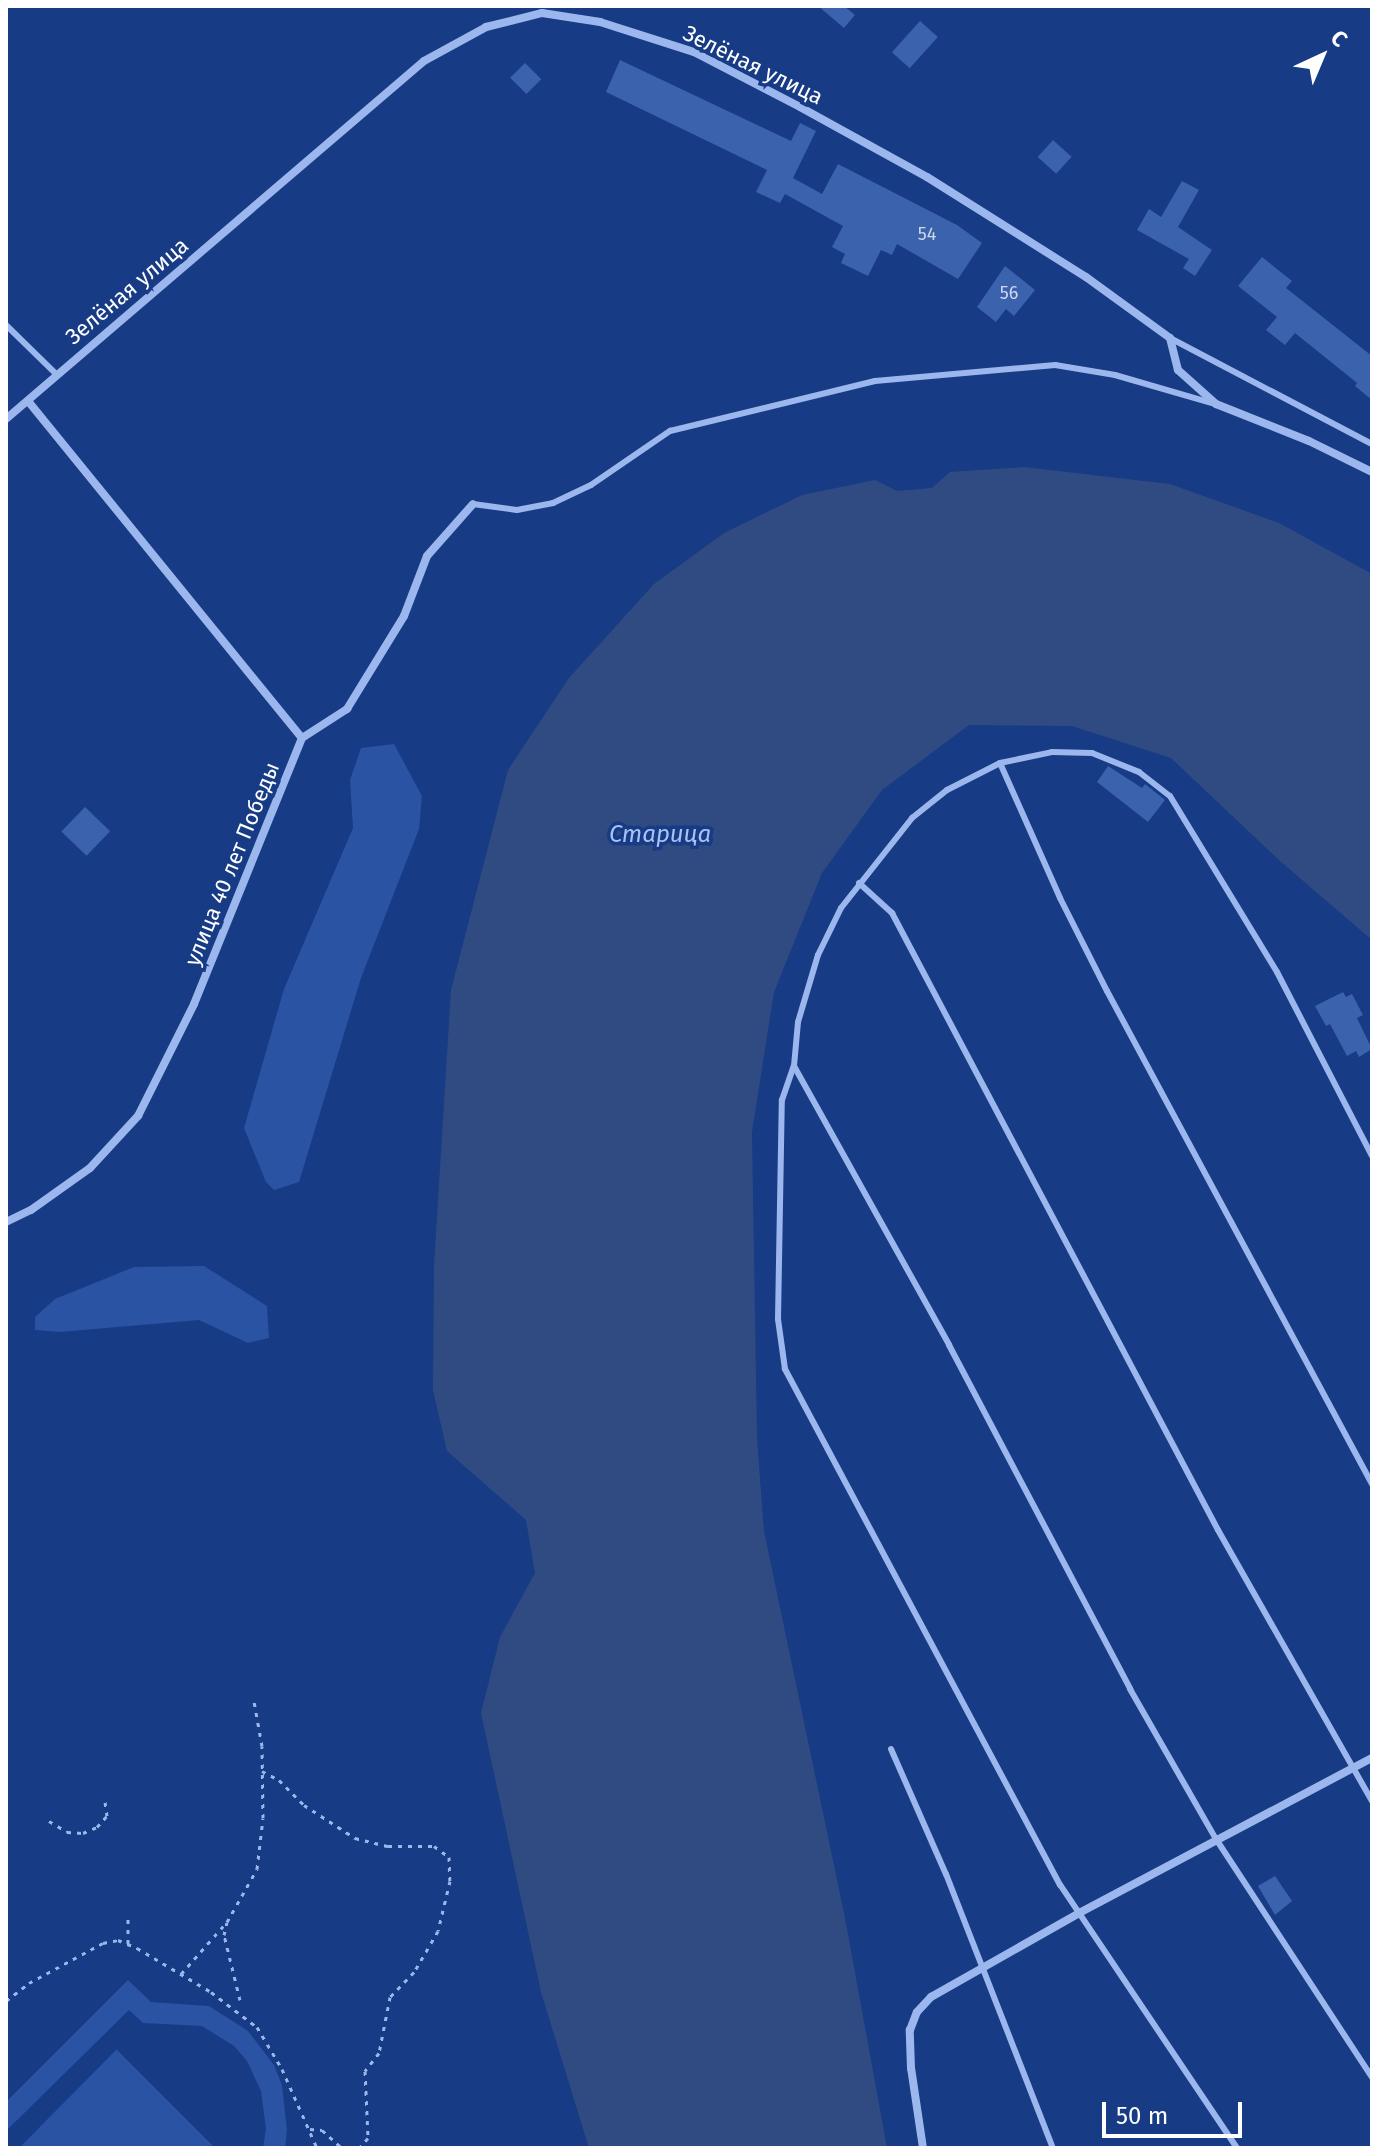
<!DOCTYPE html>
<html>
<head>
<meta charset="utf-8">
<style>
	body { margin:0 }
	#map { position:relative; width:1378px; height:2154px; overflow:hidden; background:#173b84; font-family:"Fira Sans",sans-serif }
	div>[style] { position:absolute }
	.green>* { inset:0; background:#2a53a3 }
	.water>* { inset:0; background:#304b82 }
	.building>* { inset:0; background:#3b62ac; transform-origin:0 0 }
	.path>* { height:3px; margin-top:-1.5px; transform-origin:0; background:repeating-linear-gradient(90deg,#9bb7ed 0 4px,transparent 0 10px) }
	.lane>* { height:6px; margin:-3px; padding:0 3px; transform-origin:3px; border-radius:3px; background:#9bb7ed }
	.street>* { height:8px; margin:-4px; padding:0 4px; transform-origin:4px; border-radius:4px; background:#9bb7ed }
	span { translate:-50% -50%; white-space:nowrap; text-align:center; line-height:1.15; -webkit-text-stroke:7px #173b84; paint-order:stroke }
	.number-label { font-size:18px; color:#ced8ea }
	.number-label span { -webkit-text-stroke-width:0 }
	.street-label { font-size:22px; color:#fff }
	.water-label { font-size:24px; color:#a7c2f4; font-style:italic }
	.frame { position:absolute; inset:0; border:8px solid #fff; pointer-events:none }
	.north { position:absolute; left:1282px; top:16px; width:80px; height:80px; -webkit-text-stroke:6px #173b84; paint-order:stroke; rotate:44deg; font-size:22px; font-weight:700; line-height:32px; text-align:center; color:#fff }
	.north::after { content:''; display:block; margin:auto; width:28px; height:36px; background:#fff; clip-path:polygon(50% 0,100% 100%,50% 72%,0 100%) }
	.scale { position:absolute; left:1102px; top:2102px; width:140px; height:36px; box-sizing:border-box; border:4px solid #fff; border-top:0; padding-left:10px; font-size:24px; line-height:28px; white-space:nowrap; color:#fff; -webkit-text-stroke:6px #173b84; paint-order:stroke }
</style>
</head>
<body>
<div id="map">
	<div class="green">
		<i style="clip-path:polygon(394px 744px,422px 796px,419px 829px,361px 978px,299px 1182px,274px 1190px,266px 1182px,244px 1128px,284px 989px,353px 828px,350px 780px,361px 748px)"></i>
		<i style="clip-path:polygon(204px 1266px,267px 1306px,269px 1338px,248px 1343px,199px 1320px,60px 1332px,35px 1330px,35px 1317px,55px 1299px,134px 1267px)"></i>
		<i style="clip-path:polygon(128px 1980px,151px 2002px,209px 2006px,248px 2031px,274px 2065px,282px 2085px,287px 2130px,285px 2148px,263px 2148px,266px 2129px,261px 2091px,247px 2061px,234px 2046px,202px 2026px,143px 2023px,129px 2010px,6px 2131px,6px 2102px)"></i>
		<i style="clip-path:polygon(116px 2050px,117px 2050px,215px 2148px,19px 2148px)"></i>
	</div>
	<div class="water">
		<i style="clip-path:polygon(1024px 467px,1170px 484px,1279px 523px,1372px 574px,1372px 940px,1280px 861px,1171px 758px,1072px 726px,969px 725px,882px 790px,822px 873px,774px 992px,752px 1132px,757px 1439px,764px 1531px,845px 1918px,887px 2148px,589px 2148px,541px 1992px,481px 1713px,500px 1637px,535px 1573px,526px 1520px,447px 1451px,433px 1390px,434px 1265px,451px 990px,508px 770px,569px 678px,654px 584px,724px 533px,802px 495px,875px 480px,897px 491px,932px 488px,950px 472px)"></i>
	</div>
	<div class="building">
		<i style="clip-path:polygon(818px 6px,844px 6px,855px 15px,844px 28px)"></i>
		<i style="left:920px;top:21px;width:24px;height:42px;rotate:42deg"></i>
		<i style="clip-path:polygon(620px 60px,791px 141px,800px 123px,816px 131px,793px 178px,822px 194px,838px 164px,957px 225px,982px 243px,958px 279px,897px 244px,892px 255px,881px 250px,868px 276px,841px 263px,845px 254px,832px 247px,843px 226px,785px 194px,780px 203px,756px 192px,767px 170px,606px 92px)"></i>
		<i style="left:525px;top:63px;width:23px;height:21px;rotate:45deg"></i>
		<i style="left:1053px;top:140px;width:25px;height:23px;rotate:42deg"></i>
		<i style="clip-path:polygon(1182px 181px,1199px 190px,1178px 227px,1212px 250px,1195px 276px,1183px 268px,1189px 259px,1137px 230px,1149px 209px,1161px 217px)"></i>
		<i style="clip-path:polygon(1262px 257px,1292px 281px,1286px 288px,1372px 356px,1372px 400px,1355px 386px,1357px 383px,1295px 333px,1285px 345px,1266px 330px,1277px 317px,1238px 286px)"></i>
		<i style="clip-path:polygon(1005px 266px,1035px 290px,1014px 316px,1006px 309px,996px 322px,977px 307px)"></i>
		<i style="clip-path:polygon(1108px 766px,1142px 788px,1145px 784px,1165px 800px,1148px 822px,1097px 782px)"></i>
		<i style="left:85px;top:807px;width:35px;height:34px;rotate:44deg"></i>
		<i style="clip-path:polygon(1343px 992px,1346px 997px,1352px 994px,1363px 1015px,1357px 1018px,1372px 1049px,1359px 1057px,1356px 1051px,1347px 1056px,1330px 1024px,1326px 1026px,1315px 1006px)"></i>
		<i style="clip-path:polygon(1275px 1876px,1292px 1901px,1275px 1915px,1258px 1886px)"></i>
	</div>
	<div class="path">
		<i style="left:262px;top:1771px;width:19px;rotate:28deg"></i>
		<i style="left:279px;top:1780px;width:35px;rotate:45deg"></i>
		<i style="left:304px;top:1805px;width:61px;rotate:32.9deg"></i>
		<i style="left:355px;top:1838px;width:34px;rotate:14deg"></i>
		<i style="left:388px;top:1846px;width:46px"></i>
		<i style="left:434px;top:1846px;width:19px;rotate:36deg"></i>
		<i style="left:449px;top:1857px;width:24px;rotate:88deg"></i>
		<i style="left:450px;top:1881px;width:51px;rotate:103.5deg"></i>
		<i style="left:438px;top:1931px;width:48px;rotate:120.3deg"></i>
		<i style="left:414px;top:1972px;width:35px;rotate:134deg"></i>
		<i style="left:390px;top:1997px;width:57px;rotate:101.1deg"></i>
		<i style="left:379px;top:2053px;width:23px;rotate:128deg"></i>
		<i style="left:365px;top:2071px;width:67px;rotate:87.4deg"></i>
		<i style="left:368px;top:2138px;width:13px;rotate:132deg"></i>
		<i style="left:49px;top:1821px;width:21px;rotate:31deg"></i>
		<i style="left:67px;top:1832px;width:16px;rotate:4deg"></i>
		<i style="left:83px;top:1833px;width:15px;rotate:-23deg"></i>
		<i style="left:97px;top:1827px;width:15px;rotate:-48deg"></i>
		<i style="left:107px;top:1816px;width:15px;rotate:-98deg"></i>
		<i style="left:128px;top:1944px;width:26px;rotate:-90deg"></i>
		<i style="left:181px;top:1974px;width:68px;rotate:-48.6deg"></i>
		<i style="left:240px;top:2000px;width:67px;rotate:-103.8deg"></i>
		<i style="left:224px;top:1935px;width:13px;rotate:-77deg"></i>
		<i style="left:227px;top:1922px;width:61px;rotate:-60.5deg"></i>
		<i style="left:257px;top:1869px;width:51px;rotate:-83.3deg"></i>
		<i style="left:263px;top:1818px;width:72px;rotate:-90.8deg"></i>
		<i style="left:262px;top:1746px;width:46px;rotate:-100.1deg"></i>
		<i style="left:6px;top:2001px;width:29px;rotate:-38deg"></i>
		<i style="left:29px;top:1983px;width:84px;rotate:-28.4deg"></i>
		<i style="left:103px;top:1943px;width:15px;rotate:-11deg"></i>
		<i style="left:118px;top:1940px;width:21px;rotate:23deg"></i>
		<i style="left:137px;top:1948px;width:86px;rotate:30.7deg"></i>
		<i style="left:211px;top:1992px;width:58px;rotate:37.3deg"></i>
		<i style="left:257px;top:2027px;width:49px;rotate:59.2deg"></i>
		<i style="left:282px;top:2069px;width:86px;rotate:66.1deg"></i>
		<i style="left:310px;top:2129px;width:12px;rotate:5deg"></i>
		<i style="left:322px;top:2130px;width:27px;rotate:42deg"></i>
	</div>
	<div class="lane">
		<i style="left:6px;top:325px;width:71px;rotate:44.4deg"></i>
		<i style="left:1170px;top:338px;width:228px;rotate:27.7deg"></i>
		<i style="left:473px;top:504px;width:44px;rotate:7.8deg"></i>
		<i style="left:517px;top:510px;width:37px;rotate:-11deg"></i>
		<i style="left:553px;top:503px;width:42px;rotate:-25.3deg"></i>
		<i style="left:591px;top:485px;width:96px;rotate:-34.4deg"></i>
		<i style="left:670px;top:431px;width:211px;rotate:-13.7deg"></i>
		<i style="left:875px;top:381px;width:181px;rotate:-5.1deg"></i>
		<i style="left:1055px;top:365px;width:61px;rotate:9.5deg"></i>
		<i style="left:1115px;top:375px;width:101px;rotate:16.1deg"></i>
		<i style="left:1000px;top:763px;width:148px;rotate:66deg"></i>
		<i style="left:1060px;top:898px;width:104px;rotate:63.2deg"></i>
		<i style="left:1107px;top:991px;width:560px;rotate:61.74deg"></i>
		<i style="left:859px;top:883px;width:45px;rotate:42.3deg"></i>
		<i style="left:892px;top:913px;width:698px;rotate:62.15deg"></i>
		<i style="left:1218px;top:1530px;width:312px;rotate:60.4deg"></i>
		<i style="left:794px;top:1066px;width:319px;rotate:60.9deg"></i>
		<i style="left:949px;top:1345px;width:389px;rotate:62.2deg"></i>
		<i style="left:1130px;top:1689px;width:173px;rotate:60.2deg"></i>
		<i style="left:1216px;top:1839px;width:285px;rotate:56.8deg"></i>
		<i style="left:891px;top:1749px;width:137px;rotate:66.3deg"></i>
		<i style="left:946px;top:1874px;width:294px;rotate:68.7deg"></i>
		<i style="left:1237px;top:2148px;width:317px;rotate:-123.9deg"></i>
		<i style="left:1060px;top:1885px;width:585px;rotate:-118.06deg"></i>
		<i style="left:785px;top:1369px;width:50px;rotate:-98deg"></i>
		<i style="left:778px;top:1319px;width:219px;rotate:-89deg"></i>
		<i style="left:782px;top:1100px;width:36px;rotate:-71deg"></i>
		<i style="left:794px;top:1066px;width:44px;rotate:-84.8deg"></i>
		<i style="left:798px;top:1022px;width:70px;rotate:-73.4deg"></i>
		<i style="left:818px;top:955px;width:52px;rotate:-63.9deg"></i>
		<i style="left:841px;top:908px;width:115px;rotate:-51.7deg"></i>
		<i style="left:912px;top:818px;width:45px;rotate:-38.7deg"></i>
		<i style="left:947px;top:790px;width:59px;rotate:-27deg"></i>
		<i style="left:1000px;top:763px;width:53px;rotate:-11.9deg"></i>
		<i style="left:1052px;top:752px;width:40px;rotate:1.4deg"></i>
		<i style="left:1092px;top:753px;width:51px;rotate:22deg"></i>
		<i style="left:1139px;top:772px;width:39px;rotate:38deg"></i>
		<i style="left:1170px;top:796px;width:206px;rotate:58.7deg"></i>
		<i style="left:1277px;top:972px;width:207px;rotate:62.7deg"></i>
	</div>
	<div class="street">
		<i style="left:28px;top:401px;width:434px;rotate:50.9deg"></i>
		<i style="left:6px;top:419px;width:550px;rotate:-40.58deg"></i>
		<i style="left:424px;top:61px;width:71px;rotate:-28.7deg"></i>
		<i style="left:486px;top:27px;width:58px;rotate:-14deg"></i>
		<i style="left:542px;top:13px;width:59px;rotate:8.8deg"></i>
		<i style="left:600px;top:22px;width:99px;rotate:17.7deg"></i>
		<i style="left:694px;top:52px;width:119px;rotate:27.4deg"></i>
		<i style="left:800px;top:107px;width:145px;rotate:28.9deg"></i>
		<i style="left:927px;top:177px;width:188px;rotate:32.2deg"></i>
		<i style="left:1086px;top:277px;width:104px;rotate:36deg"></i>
		<i style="left:1170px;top:338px;width:33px;rotate:76deg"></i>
		<i style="left:1178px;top:370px;width:51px;rotate:41.8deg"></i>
		<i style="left:1216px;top:404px;width:100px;rotate:21.7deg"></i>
		<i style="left:1309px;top:441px;width:70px;rotate:26.2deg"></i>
		<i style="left:6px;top:1222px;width:28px;rotate:-26deg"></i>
		<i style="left:31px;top:1210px;width:72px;rotate:-35.4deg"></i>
		<i style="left:90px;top:1168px;width:71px;rotate:-47.3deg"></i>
		<i style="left:138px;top:1116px;width:125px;rotate:-63.4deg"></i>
		<i style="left:194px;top:1004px;width:287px;rotate:-67.9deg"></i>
		<i style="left:302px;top:738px;width:54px;rotate:-32.8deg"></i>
		<i style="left:347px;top:709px;width:109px;rotate:-58.5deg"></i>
		<i style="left:404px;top:616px;width:64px;rotate:-69deg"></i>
		<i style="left:427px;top:556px;width:69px;rotate:-48.5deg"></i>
		<i style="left:923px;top:2148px;width:81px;rotate:-98.5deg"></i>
		<i style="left:911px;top:2068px;width:38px;rotate:-92deg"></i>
		<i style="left:910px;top:2030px;width:19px;rotate:-69deg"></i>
		<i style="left:917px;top:2012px;width:21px;rotate:-47deg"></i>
		<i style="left:931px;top:1997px;width:172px;rotate:-29.5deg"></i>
		<i style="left:1081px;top:1912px;width:329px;rotate:-27.9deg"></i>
	</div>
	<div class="number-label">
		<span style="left:927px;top:234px">54</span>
		<span style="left:1009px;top:293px">56</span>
	</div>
	<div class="street-label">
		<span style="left:753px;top:65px;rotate:26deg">Зелёная улица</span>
		<span style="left:127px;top:291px;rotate:-40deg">Зелёная улица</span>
		<span style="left:232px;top:864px;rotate:-68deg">улица 40 лет Победы</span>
	</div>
	<div class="water-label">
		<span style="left:660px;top:835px">Старица</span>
	</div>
	<div class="frame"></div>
	<div class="north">С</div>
	<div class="scale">50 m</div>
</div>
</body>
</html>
